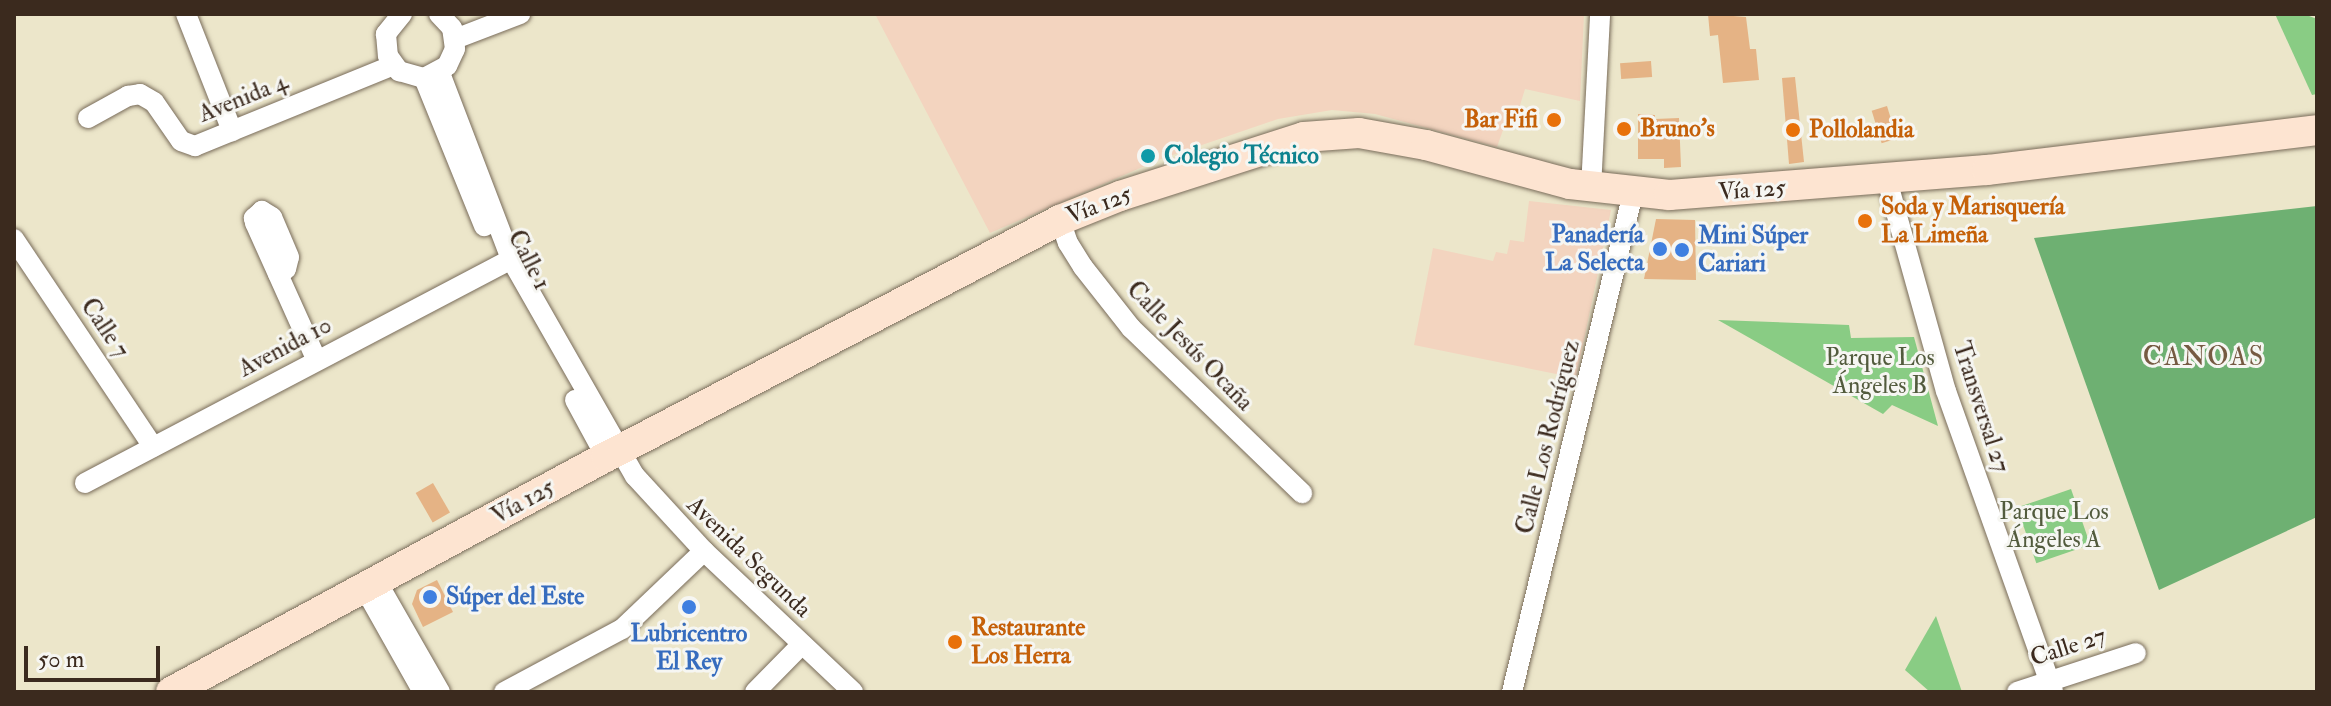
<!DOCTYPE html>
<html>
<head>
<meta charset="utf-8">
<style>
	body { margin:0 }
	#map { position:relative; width:2331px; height:706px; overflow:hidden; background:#ece6ca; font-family:"IM FELL Double Pica",serif }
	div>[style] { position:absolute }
	.built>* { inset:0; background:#f3d4bf }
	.green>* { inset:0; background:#89cc84; transform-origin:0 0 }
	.forest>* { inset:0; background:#6eb072 }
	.building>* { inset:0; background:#e5b385; transform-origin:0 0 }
	.roads { filter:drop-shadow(0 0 2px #796c5a) drop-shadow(0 0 2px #796c5a) }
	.street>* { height:20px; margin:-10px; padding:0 10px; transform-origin:10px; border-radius:10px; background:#fff }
	.secondary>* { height:30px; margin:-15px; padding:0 15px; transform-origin:15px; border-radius:15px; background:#fde4d1 }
	.dots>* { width:22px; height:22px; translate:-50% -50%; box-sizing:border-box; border:4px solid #f6f6f2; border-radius:50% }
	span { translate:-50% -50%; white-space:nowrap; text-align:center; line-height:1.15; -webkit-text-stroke:6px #f6f6f2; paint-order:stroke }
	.street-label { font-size:24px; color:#3b2a1e }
	.food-label { font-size:24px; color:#c56008; font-weight:700 }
	.right { translate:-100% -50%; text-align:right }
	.left { translate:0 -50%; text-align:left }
	.culture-label { font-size:24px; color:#0d838f; font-weight:700 }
	.shop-label { font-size:24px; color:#366cbe; font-weight:700 }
	.park-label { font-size:24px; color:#525b3d }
	.neighbourhood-label { font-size:26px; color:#765a42; letter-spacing:2px }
	.frame { position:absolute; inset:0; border:16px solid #3b2a1e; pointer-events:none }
	.scale { position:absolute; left:24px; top:646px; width:136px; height:36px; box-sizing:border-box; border:4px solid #3b2a1e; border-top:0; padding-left:10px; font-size:24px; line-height:28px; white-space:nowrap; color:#3b2a1e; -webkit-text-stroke:6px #f6f6f2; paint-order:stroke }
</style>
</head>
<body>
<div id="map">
	<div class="built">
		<i style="clip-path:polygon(875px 14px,1584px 14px,1580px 101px,1525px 89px,1517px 115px,1509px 113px,1497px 147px,1375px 114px,1332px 110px,1278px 119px,1161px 159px,990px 233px)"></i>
		<i style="clip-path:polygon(1529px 201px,1611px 210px,1576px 378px,1414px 345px,1433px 248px,1493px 261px,1496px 252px,1507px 254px,1510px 240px,1524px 242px)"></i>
	</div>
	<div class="green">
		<i style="clip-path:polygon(2275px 14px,2304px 14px,2317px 19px,2317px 94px,2312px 95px)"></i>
		<i style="clip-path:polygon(1718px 320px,1849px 325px,1851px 338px,1914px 337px,1938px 426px,1892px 405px,1883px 414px)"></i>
		<i style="left:2071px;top:489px;width:59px;height:57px;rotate:71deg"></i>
		<i style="clip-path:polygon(1936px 616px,1962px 692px,1930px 692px,1905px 670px)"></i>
	</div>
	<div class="forest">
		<i style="clip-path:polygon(2317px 206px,2317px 517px,2159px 590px,2034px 238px)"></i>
	</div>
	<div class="building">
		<i style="clip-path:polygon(1708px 14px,1746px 17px,1750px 49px,1756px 49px,1759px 80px,1723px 83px,1718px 35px,1710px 36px)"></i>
		<i style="left:1651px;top:61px;width:16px;height:31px;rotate:86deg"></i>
		<i style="clip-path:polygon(1795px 77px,1804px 162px,1789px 164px,1782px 78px)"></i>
		<i style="left:1887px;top:106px;width:34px;height:16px;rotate:73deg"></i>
		<i style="clip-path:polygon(1638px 114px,1655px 115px,1655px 119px,1679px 118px,1681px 167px,1664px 168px,1664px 159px,1638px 159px)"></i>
		<i style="clip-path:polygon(1656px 219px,1695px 220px,1696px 280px,1644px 279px)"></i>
		<i style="left:433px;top:483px;width:34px;height:20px;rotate:60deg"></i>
		<i style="clip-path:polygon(437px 580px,453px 612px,423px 627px,412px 604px,417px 590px)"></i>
	</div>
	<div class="roads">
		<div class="street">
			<i style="left:186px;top:14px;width:126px;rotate:68.5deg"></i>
			<i style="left:402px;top:14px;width:26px;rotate:129deg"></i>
			<i style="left:386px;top:34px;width:22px;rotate:85deg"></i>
			<i style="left:388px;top:56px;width:19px;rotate:54deg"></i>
			<i style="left:399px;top:71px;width:26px;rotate:16deg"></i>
			<i style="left:424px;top:78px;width:26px;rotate:-28deg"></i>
			<i style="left:447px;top:66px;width:19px;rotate:-65deg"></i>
			<i style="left:455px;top:49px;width:21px;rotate:-98deg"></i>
			<i style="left:452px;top:28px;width:19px;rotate:-133deg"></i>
			<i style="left:455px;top:39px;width:70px;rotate:-21deg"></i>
			<i style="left:440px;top:73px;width:199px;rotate:69.1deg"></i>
			<i style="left:511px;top:259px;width:250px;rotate:60.3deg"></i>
			<i style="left:635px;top:476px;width:102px;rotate:47.4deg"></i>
			<i style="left:704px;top:551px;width:205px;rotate:43.4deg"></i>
			<i style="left:424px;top:78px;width:160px;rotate:67.9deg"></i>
			<i style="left:88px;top:118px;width:46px;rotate:-28.8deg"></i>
			<i style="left:128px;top:96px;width:12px;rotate:-9deg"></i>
			<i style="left:140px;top:94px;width:16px;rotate:30deg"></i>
			<i style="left:154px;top:102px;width:47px;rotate:55.3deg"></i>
			<i style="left:181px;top:141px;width:15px;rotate:20deg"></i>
			<i style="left:195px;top:146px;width:214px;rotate:-22.2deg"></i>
			<i style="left:1887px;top:180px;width:219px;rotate:74.4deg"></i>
			<i style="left:1946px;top:391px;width:319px;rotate:70.4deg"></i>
			<i style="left:1591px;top:188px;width:174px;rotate:-87deg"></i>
			<i style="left:1060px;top:220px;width:24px;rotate:71deg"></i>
			<i style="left:1068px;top:243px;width:28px;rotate:58deg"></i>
			<i style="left:1083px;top:267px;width:78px;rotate:51.8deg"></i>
			<i style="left:1131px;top:328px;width:238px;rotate:44deg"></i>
			<i style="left:14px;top:239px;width:250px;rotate:56.2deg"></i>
			<i style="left:278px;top:274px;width:9px;rotate:-32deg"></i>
			<i style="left:286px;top:269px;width:12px;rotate:-76deg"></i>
			<i style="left:289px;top:257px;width:43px;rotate:-113deg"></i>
			<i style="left:272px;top:217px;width:12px;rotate:-149deg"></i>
			<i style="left:262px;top:211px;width:11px;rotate:139deg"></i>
			<i style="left:254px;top:218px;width:5px;rotate:79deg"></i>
			<i style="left:255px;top:223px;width:149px;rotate:65.8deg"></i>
			<i style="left:575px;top:400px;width:65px;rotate:61.5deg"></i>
			<i style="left:85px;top:483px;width:481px;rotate:-27.7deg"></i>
			<i style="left:377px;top:582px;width:127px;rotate:60.2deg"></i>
			<i style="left:365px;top:589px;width:118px;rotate:60.6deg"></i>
			<i style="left:504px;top:692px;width:134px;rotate:-28.1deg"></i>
			<i style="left:622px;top:629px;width:113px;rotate:-43.6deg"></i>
			<i style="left:755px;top:692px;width:67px;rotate:-45.6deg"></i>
			<i style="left:1512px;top:692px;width:513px;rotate:-76.37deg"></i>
			<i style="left:2017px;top:692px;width:125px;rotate:-18.1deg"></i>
		</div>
		<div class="secondary">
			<i style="left:171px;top:692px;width:494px;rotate:-28.4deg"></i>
			<i style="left:606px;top:457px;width:512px;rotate:-27.57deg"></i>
			<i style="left:1060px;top:220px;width:65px;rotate:-21.8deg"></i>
			<i style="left:1120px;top:196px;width:193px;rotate:-17.8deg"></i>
			<i style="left:1304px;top:137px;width:55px;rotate:-4.2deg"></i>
			<i style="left:1359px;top:133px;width:68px;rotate:10.2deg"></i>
			<i style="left:1426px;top:145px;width:149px;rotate:15.2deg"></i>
			<i style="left:1570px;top:184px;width:100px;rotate:6.3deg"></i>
			<i style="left:1669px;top:195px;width:319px;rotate:-4.5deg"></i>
			<i style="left:1987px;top:170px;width:332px;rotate:-6.9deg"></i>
		</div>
	</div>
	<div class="dots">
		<i style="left:1554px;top:120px;background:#e8710a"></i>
		<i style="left:1624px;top:129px;background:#e8710a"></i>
		<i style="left:1793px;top:130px;background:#e8710a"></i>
		<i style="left:1148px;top:156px;background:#0f9aa8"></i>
		<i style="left:1865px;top:221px;background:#e8710a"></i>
		<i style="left:1660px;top:249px;background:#3f7fe0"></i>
		<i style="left:1682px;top:250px;background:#3f7fe0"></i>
		<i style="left:430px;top:597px;background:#3f7fe0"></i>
		<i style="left:689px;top:607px;background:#3f7fe0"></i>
		<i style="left:955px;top:642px;background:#e8710a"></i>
	</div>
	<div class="street-label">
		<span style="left:243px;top:98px;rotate:-22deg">Avenida 4</span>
		<span style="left:1752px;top:190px;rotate:-4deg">Vía 125</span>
		<span style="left:1099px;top:205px;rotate:-21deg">Vía 125</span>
		<span style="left:529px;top:260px;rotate:63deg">Calle 1</span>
		<span style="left:105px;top:328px;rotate:56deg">Calle 7</span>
		<span style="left:1190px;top:346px;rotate:46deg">Calle Jesús Ocaña</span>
		<span style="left:285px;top:347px;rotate:-28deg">Avenida 10</span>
		<span style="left:1981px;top:407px;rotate:72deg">Transversal 27</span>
		<span style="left:1548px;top:437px;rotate:-76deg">Calle Los Rodríguez</span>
		<span style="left:523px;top:502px;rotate:-29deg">Vía 125</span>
		<span style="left:749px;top:557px;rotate:44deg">Avenida Segunda</span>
		<span style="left:2068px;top:647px;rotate:-18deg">Calle 27</span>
	</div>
	<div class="food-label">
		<span class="right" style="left:1538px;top:120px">Bar Fifi</span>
		<span class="left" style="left:1640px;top:129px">Bruno's</span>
		<span class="left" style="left:1809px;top:130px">Pollolandia</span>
		<span class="left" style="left:1881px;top:221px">Soda y Marisquería<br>La Limeña</span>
		<span class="left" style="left:971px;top:642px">Restaurante<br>Los Herra</span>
	</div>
	<div class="culture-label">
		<span class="left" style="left:1164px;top:156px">Colegio Técnico</span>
	</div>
	<div class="shop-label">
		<span class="right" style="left:1644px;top:249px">Panadería<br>La Selecta</span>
		<span class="left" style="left:1698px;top:250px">Mini Súper<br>Cariari</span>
		<span class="left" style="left:446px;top:597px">Súper del Este</span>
		<span style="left:689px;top:648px">Lubricentro<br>El Rey</span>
	</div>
	<div class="park-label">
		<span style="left:1880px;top:372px">Parque Los<br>Ángeles B</span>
		<span style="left:2054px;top:526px">Parque Los<br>Ángeles A</span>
	</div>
	<div class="neighbourhood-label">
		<span style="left:2204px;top:358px">CANOAS</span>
	</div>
	<div class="frame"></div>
	<div class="scale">50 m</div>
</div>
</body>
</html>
